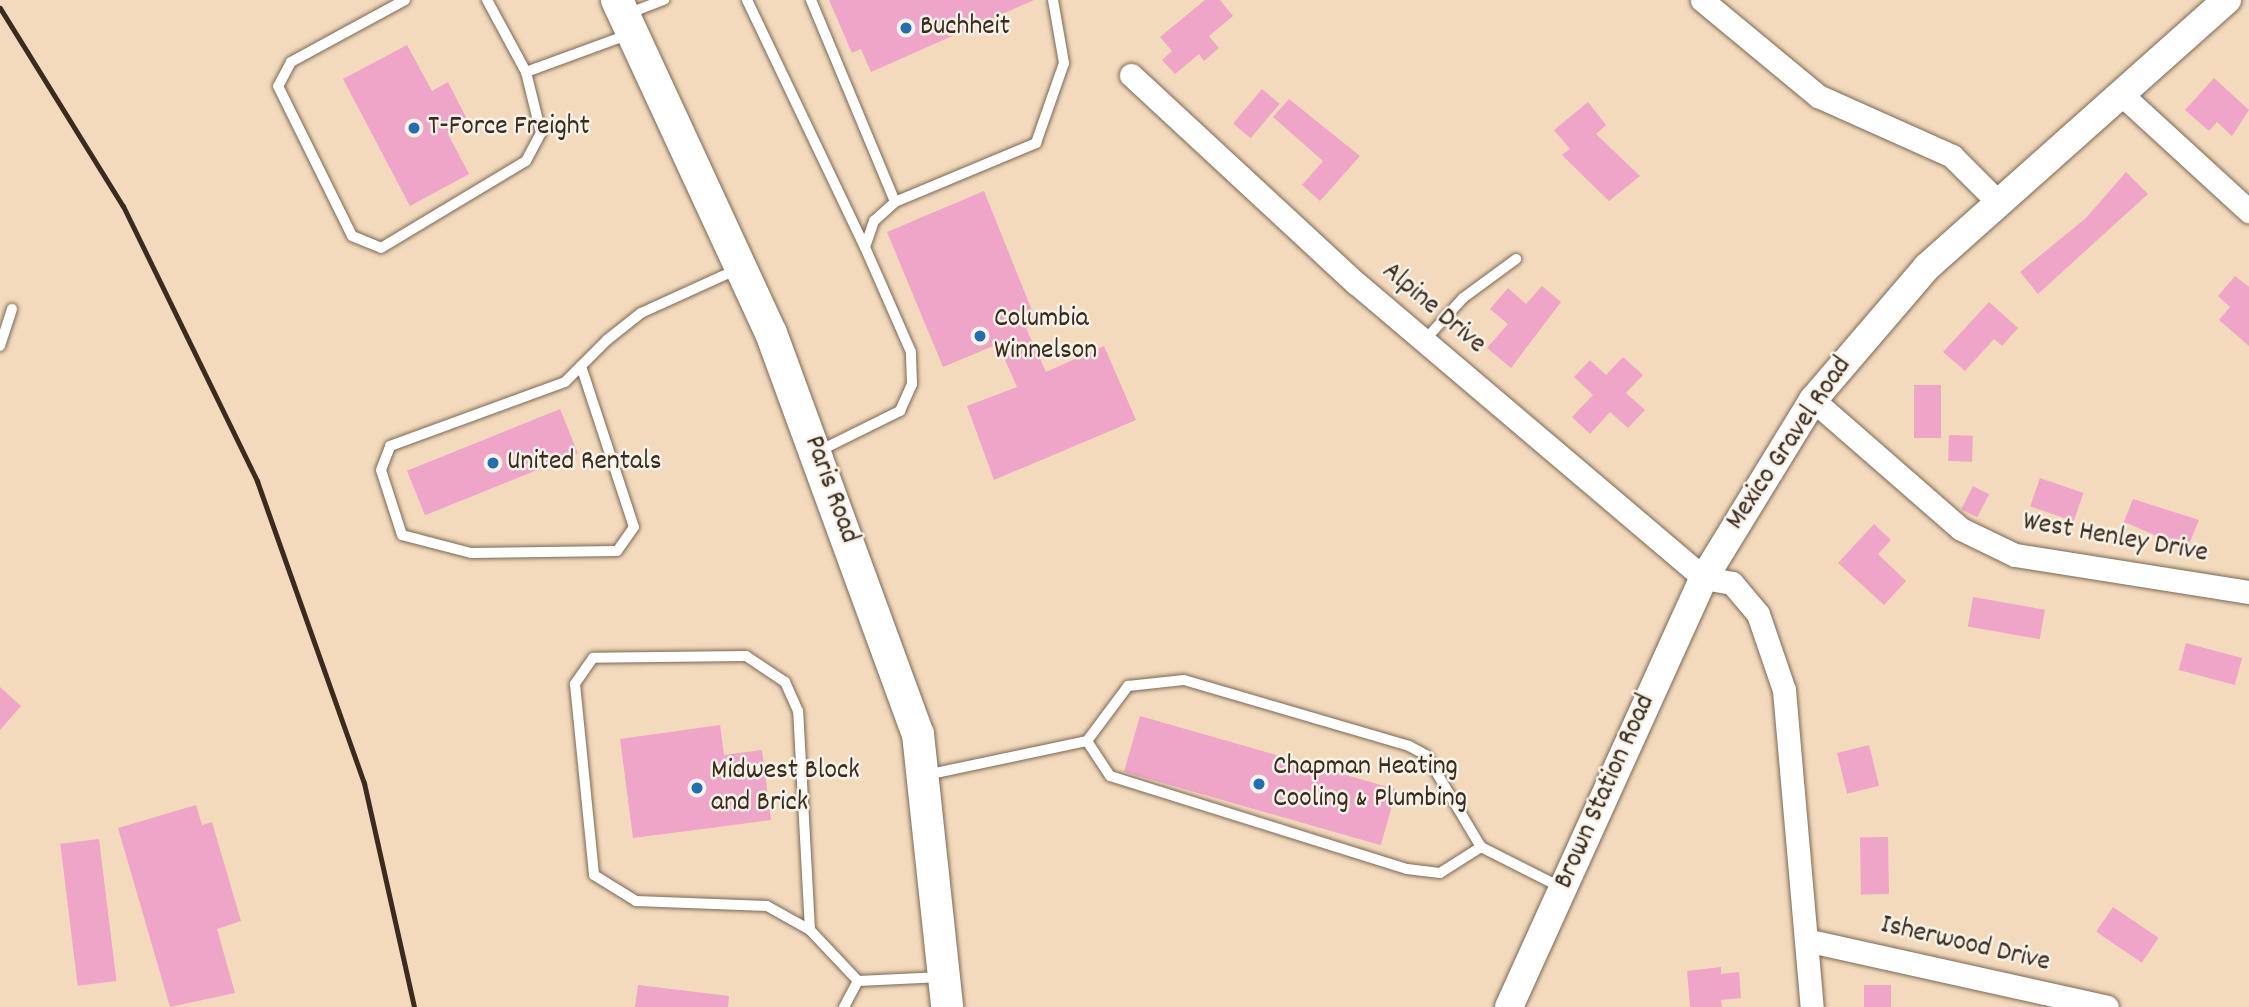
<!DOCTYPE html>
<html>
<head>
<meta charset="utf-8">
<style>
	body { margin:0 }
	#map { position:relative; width:2249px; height:1007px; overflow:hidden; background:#f3dabc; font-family:Dekko,sans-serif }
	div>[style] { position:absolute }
	.building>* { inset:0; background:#efa5c8; transform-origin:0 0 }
	.roads { filter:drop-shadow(0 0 2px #7b6855) drop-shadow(0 0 2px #7b6855) }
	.service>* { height:10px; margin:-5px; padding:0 5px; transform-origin:5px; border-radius:5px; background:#fff }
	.minor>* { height:23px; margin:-11.5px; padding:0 11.5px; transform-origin:11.5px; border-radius:11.5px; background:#fff }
	.tertiary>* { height:28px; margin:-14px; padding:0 14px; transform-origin:14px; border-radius:14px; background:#fff }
	.secondary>* { height:32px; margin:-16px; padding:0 16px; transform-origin:16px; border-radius:16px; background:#fff }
	.rail>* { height:5px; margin:-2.5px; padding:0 2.5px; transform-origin:2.5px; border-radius:2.5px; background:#3b2a1e }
	.dots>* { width:19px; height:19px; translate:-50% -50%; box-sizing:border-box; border:4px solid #f7f3e8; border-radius:50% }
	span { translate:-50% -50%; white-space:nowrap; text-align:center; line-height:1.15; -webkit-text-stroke:5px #f7f3e8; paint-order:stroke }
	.poi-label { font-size:28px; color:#3b2a1e }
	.left { translate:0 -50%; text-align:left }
	.street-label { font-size:28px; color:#3b2a1e }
</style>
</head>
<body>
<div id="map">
	<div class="building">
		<i style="clip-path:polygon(829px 0,1034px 0,871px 72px,861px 49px,852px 53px)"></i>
		<i style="clip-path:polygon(1205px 0,1220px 0,1233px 16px,1209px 36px,1219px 48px,1204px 61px,1199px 54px,1175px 74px,1162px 60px,1172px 51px,1160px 37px)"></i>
		<i style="clip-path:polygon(407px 45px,432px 91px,448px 82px,469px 123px,448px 134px,469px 174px,410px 206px,343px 79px)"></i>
		<i style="clip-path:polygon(2214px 78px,2249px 110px,2232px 136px,2217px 122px,2209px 131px,2185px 110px)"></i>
		<i style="left:1262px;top:89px;width:23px;height:45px;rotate:40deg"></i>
		<i style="clip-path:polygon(1289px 99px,1360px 156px,1320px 201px,1302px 185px,1323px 161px,1273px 117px)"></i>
		<i style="clip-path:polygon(1588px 102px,1606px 125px,1596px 134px,1640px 176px,1609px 201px,1562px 155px,1570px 149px,1554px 130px)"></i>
		<i style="clip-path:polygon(2126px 172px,2148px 194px,2038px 294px,2020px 272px,2086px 218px)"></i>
		<i style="clip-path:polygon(984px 191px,1037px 323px,1026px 328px,1046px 372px,1104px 346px,1136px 420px,994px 480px,967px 406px,1017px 387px,998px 344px,943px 367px,887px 232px)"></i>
		<i style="clip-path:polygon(2235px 276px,2249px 287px,2249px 346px,2219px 320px,2230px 307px,2218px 296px)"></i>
		<i style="clip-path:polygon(1542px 286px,1561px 302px,1511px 368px,1487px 348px,1508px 324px,1490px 309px,1508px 288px,1526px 304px)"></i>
		<i style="clip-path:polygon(1989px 302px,2018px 328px,2002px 346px,1994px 339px,1965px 371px,1943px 352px)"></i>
		<i style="clip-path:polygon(1623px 357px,1643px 375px,1626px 393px,1645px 410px,1628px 428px,1610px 412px,1590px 434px,1572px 417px,1593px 395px,1574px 377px,1590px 360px,1606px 375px)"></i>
		<i style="left:1914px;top:385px;width:27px;height:53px"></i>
		<i style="left:560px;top:409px;width:48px;height:165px;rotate:68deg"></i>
		<i style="left:1949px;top:435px;width:24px;height:26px;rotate:2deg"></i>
		<i style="left:2040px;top:478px;width:46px;height:30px;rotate:19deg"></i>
		<i style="left:1973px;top:486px;width:18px;height:26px;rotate:27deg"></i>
		<i style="clip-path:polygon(2133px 499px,2199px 520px,2187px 549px,2124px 522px)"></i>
		<i style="clip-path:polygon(1874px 524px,1891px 540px,1878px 554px,1906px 581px,1884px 605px,1838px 563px)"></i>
		<i style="left:1973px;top:597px;width:73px;height:30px;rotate:10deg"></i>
		<i style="left:2186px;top:643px;width:58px;height:28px;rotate:15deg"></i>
		<i style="clip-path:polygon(0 687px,21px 706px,0 730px)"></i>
		<i style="left:1140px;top:716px;width:267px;height:58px;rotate:16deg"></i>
		<i style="clip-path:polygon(720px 725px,724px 755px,762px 750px,771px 820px,633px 838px,620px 739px)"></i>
		<i style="left:1869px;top:745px;width:42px;height:33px;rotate:76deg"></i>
		<i style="clip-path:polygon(196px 805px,202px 825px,212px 822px,241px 921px,217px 929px,235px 993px,170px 1007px,118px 828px)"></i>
		<i style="left:1888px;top:837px;width:57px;height:28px;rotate:89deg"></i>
		<i style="left:99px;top:839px;width:143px;height:39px;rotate:83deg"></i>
		<i style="left:2113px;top:907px;width:55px;height:30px;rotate:34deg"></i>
		<i style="clip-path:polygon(1721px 967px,1721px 974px,1739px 972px,1741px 998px,1721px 1000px,1722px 1007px,1690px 1007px,1687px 971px)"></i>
		<i style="clip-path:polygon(638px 985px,729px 996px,728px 1007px,635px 1007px)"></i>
		<i style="left:1891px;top:985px;width:22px;height:27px;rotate:90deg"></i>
	</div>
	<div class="roads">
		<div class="service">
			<i style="left:405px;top:0;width:130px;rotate:151.5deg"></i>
			<i style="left:291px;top:62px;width:27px;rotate:118deg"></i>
			<i style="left:278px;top:86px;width:167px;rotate:63.7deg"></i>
			<i style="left:352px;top:236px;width:31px;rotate:22deg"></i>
			<i style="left:381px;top:248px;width:169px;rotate:-31deg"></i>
			<i style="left:526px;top:161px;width:32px;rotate:-62deg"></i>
			<i style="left:541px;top:133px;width:63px;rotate:-103.8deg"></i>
			<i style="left:526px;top:72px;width:82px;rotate:-118.4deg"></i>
			<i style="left:747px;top:0;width:274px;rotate:64.5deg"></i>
			<i style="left:811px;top:0;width:219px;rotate:67.4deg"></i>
			<i style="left:627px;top:14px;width:40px;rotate:-21deg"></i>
			<i style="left:526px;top:72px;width:111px;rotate:-20.1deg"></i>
			<i style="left:1424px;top:341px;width:58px;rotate:-47.8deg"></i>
			<i style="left:1463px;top:298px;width:66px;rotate:-36.3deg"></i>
			<i style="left:0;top:346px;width:39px;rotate:-72deg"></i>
			<i style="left:581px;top:366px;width:169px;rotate:71.8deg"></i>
			<i style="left:634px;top:527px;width:29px;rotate:125deg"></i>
			<i style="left:617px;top:551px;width:146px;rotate:179.2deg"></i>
			<i style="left:471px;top:553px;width:71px;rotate:-165.4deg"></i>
			<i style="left:402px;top:535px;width:68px;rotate:-107.9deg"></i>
			<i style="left:381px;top:470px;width:26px;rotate:-69deg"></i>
			<i style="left:390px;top:446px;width:186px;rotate:-20.1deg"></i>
			<i style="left:565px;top:382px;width:59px;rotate:-45deg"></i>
			<i style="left:607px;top:340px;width:43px;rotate:-38.5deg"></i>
			<i style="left:641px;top:313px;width:107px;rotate:-24.4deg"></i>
			<i style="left:817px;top:452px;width:93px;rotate:-26.3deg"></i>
			<i style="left:900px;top:411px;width:30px;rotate:-66deg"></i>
			<i style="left:912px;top:384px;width:32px;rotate:-92deg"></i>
			<i style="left:911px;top:352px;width:115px;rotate:-113.7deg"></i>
			<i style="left:865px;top:247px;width:28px;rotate:-71deg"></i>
			<i style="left:874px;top:221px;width:28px;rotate:-42deg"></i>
			<i style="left:895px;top:202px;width:153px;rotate:-22.7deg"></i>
			<i style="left:1036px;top:143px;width:85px;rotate:-70.7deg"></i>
			<i style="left:1064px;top:63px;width:64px;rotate:-99.9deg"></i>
			<i style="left:1087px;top:741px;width:42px;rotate:56.7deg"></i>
			<i style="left:1110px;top:776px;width:311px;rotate:17.4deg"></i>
			<i style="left:1407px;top:869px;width:33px;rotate:7deg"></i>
			<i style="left:1440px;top:873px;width:49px;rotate:-32.4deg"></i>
			<i style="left:926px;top:775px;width:165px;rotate:-11.9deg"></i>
			<i style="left:1087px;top:741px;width:69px;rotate:-53.3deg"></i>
			<i style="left:1128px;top:686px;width:56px;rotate:-6.1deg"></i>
			<i style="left:1184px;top:680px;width:234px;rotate:16.3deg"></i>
			<i style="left:1409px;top:746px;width:19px;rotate:28deg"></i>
			<i style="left:1426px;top:755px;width:107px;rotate:59.1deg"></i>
			<i style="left:1481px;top:847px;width:91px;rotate:26.8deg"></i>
			<i style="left:810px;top:930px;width:219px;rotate:-93.1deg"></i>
			<i style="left:798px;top:711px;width:32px;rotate:-114deg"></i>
			<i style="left:785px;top:682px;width:47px;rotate:-146.3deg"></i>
			<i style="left:746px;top:656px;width:153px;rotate:179.3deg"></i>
			<i style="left:593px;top:658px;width:32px;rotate:125deg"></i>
			<i style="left:575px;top:684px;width:192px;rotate:84.3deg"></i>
			<i style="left:594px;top:875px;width:49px;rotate:31.8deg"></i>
			<i style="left:636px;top:901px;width:131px;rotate:2.2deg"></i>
			<i style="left:767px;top:906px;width:49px;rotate:29.2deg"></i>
			<i style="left:810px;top:930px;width:70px;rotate:46.7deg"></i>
			<i style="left:844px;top:1007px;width:30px;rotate:-62deg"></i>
			<i style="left:858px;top:981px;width:84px;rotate:-2.7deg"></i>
		</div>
		<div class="minor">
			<i style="left:1702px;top:0;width:151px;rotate:39.6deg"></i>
			<i style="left:1818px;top:96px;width:147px;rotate:24.1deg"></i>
			<i style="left:1952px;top:156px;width:62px;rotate:45deg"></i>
			<i style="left:1131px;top:75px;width:306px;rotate:42.8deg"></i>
			<i style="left:1356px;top:283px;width:456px;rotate:40.3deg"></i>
			<i style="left:1704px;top:578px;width:28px;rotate:10deg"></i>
			<i style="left:1732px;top:583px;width:40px;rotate:50deg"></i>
			<i style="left:1758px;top:614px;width:80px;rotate:71.1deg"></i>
			<i style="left:1784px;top:690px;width:318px;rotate:85deg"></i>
			<i style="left:2120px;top:93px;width:175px;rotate:42.5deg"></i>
			<i style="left:1813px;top:400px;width:196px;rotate:41.1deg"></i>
			<i style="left:1961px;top:529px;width:60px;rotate:25.7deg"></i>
			<i style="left:2015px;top:555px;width:237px;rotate:9deg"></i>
			<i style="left:1810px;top:941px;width:304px;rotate:12.5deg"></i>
		</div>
		<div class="tertiary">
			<i style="left:1509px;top:1007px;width:471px;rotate:-65.6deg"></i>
			<i style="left:1704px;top:578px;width:209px;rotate:-58.5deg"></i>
			<i style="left:1813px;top:400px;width:175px;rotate:-49.4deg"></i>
			<i style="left:1927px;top:267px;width:402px;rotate:-41.7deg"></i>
		</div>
		<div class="secondary">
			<i style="left:617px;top:0;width:367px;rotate:65.2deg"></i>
			<i style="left:771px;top:333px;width:427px;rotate:69.9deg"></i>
			<i style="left:918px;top:734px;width:275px;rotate:83.9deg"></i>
		</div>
	</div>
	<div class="rail">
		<i style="left:0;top:8px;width:233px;rotate:58.2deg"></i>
		<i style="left:123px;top:206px;width:306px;rotate:64deg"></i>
		<i style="left:257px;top:481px;width:320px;rotate:70.5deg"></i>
		<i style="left:364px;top:783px;width:230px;rotate:77.4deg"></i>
	</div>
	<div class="dots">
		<i style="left:906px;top:28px;background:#1f6fb2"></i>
		<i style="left:414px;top:128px;background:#1f6fb2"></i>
		<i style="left:980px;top:336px;background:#1f6fb2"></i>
		<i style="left:493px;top:463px;background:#1f6fb2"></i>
		<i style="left:1259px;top:784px;background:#1f6fb2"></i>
		<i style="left:697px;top:788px;background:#1f6fb2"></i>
	</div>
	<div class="poi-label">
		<span class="left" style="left:920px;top:28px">Buchheit</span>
		<span class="left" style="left:428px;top:128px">T-Force Freight</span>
		<span class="left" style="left:994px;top:336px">Columbia<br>Winnelson</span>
		<span class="left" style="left:507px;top:463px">United Rentals</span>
		<span class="left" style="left:1273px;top:784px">Chapman Heating<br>Cooling &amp; Plumbing</span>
		<span class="left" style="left:711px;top:788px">Midwest Block<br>and Brick</span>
	</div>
	<div class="street-label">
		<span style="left:1433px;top:309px;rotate:40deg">Alpine Drive</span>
		<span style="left:1790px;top:444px;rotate:-56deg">Mexico Gravel Road</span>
		<span style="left:830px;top:490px;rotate:70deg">Paris Road</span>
		<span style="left:2115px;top:539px;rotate:10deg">West Henley Drive</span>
		<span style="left:1606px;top:792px;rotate:-66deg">Brown Station Road</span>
		<span style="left:1965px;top:945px;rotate:13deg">Isherwood Drive</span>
	</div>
</div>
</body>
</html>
